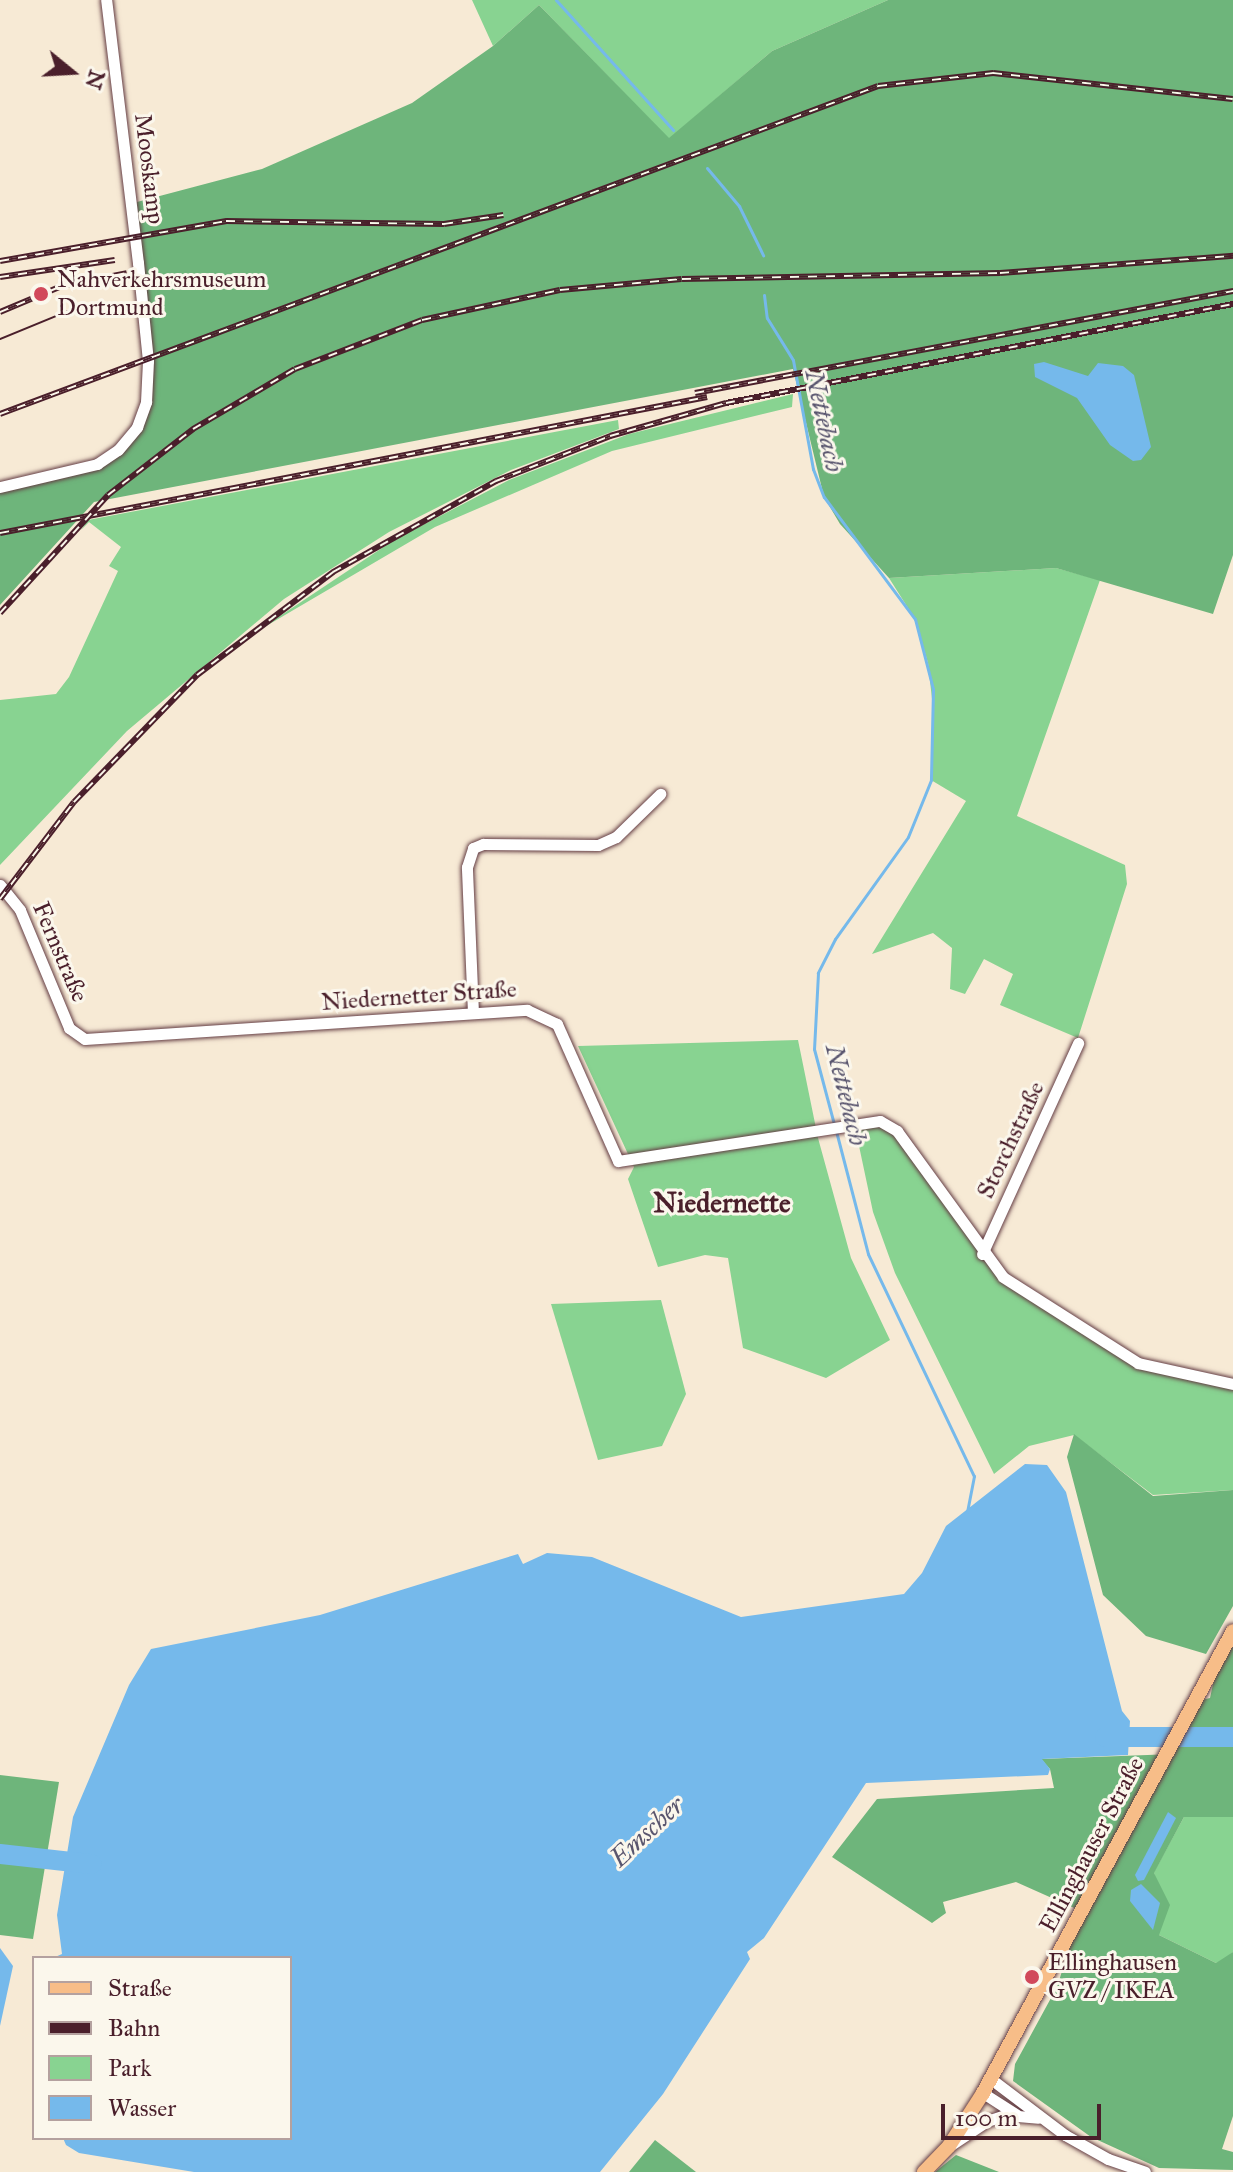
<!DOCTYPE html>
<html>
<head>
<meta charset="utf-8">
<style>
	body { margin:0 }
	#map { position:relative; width:1233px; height:2172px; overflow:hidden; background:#f7ead5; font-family:"IM FELL Great Primer",serif }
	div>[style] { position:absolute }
	.green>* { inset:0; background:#88d391 }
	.forest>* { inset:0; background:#6eb57b }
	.water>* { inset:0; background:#75b9eb }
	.stream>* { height:3px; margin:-1.5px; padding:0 1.5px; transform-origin:1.5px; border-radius:1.5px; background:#75b9eb }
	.river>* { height:20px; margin:-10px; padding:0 10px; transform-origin:10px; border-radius:10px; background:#75b9eb }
	.roads { filter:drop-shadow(0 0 2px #643d44) drop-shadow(0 0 2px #643d44) }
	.minor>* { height:11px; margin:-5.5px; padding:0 5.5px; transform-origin:5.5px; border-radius:5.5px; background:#fff }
	.major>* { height:14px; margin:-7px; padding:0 7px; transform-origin:7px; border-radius:7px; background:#f7bd88 }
	.tram>* { height:2px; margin:-1px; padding:0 1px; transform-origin:1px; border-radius:1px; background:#4a1f2b }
	.rail>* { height:6px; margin-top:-3px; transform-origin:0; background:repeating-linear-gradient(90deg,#fbf7ec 0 9px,#4a1f2b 0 18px); box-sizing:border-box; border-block:2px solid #4a1f2b }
	.dots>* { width:22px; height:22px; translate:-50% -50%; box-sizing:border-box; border:4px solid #fbf7ec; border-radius:50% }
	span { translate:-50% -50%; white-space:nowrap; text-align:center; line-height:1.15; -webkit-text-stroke:6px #fbf7ec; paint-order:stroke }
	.street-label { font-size:24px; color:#4a1f2b }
	.poi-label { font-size:24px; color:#4a1f2b }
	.left { translate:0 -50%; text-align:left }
	.water-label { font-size:26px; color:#59556e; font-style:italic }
	.quarter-label { font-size:28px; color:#4a1f2b; font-weight:700 }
	.legend { position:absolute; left:32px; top:1956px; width:260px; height:184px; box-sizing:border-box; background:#fbf7ec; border:2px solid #b4a19f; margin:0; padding:10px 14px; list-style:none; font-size:24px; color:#4a1f2b }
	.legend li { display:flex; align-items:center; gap:16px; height:40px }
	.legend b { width:40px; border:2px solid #b4a19f }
	.north { position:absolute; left:32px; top:32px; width:80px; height:80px; -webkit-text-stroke:6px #fbf7ec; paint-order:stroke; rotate:108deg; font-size:22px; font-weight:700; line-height:32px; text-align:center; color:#4a1f2b }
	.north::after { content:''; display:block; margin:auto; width:28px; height:36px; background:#4a1f2b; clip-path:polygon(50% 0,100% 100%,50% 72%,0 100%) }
	.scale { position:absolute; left:941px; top:2104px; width:160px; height:36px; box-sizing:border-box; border:4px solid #4a1f2b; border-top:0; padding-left:10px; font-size:24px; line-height:28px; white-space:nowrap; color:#4a1f2b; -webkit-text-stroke:6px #fbf7ec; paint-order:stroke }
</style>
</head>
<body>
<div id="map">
	<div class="green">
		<i style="clip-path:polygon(472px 0,888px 0,772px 51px,669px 139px,539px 5px,493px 46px)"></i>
		<i style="clip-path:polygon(793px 394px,792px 407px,612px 451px,435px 527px,256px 632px,394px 540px,509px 480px,629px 434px)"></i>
		<i style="clip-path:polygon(618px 420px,619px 429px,511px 470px,389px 532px,284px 599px,127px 731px,0 865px,0 700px,56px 694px,69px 677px,118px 571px,109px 566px,121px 547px,89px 522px,81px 530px,88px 520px)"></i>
		<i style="clip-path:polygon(1056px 568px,1100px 580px,1017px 816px,1125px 865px,1127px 884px,1078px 1038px,1000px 1005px,1013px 974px,984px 959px,965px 994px,950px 989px,952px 948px,933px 933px,872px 954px,966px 801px,931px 780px,934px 717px,928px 663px,915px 619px,889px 578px)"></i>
		<i style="clip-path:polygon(798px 1040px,818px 1138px,851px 1258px,890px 1340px,826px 1378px,743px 1348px,728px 1258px,705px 1255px,658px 1267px,628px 1179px,634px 1167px,578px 1046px)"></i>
		<i style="clip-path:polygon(863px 1121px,897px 1131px,993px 1269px,1120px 1354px,1233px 1384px,1233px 1490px,1153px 1495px,1074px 1435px,1029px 1446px,994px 1474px,895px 1273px,873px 1212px,855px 1127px)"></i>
		<i style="clip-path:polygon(661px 1300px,686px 1394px,662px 1446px,598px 1460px,551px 1304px)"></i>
		<i style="clip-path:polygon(1184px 1817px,1233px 1817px,1233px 1952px,1226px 1961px,1216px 1963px,1159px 1935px,1154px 1872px)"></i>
	</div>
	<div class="forest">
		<i style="clip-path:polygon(888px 0,1233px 0,1233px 555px,1213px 614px,1056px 568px,889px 578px,840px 524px,824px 497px,793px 369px,94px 502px,0 605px,0 487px,70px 472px,118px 450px,141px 431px,150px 403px,137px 202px,262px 169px,412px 103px,493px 46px,539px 5px,669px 138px,772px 51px)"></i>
		<i style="clip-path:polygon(1074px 1434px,1153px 1496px,1233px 1490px,1233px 1606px,1206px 1654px,1146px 1636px,1103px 1595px,1067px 1457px)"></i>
		<i style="clip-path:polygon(1233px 1632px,1233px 1817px,1184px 1817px,1154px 1873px,1170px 1905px,1159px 1935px,1216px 1963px,1233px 1952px,1233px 2116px,1222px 2149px,1233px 2152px,1233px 2170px,1159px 2168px,1091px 2137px,1013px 2081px,1015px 2064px,1057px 1987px,1081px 1911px,1016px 1882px,943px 1902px,946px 1913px,932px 1923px,832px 1857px,877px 1799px,1054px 1788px,1050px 1769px,1041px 1759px,1174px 1754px,1193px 1702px,1210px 1698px,1219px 1656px)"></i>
		<i style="clip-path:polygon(0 1775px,59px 1782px,33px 1939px,0 1935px)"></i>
		<i style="clip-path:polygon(655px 2140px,696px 2172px,629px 2172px)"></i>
		<i style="clip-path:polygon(956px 2155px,999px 2172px,935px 2172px)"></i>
	</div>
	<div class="water">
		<i style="clip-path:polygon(1044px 362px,1088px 376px,1098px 363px,1123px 366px,1134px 375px,1151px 447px,1141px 460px,1133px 461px,1110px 445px,1077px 398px,1035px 377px,1034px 364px)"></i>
		<i style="clip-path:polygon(1025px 1464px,1047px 1465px,1066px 1492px,1122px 1711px,1130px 1721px,1128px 1755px,1042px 1759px,1050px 1769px,1048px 1775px,866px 1783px,764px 1938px,747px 1952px,750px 1959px,663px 2094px,600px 2172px,194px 2172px,79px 2153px,66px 2145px,63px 2138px,290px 2138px,290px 1958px,53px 1958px,62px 1954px,57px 1915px,73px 1817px,129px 1685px,151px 1649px,320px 1615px,518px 1554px,523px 1564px,547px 1553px,592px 1557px,741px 1617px,904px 1594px,922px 1573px,946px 1526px)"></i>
		<i style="clip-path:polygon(1168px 1812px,1176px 1818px,1144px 1880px,1138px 1881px,1135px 1875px)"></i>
		<i style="clip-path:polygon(1141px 1884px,1160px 1903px,1153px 1930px,1130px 1901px,1131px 1890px)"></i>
		<i style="clip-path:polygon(0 1948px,13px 1966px,0 2026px)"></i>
	</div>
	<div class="stream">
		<i style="left:556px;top:0;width:175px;rotate:48deg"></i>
		<i style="left:707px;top:168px;width:50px;rotate:49.9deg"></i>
		<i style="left:739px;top:206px;width:55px;rotate:63.9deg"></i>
		<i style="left:764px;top:295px;width:23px;rotate:83deg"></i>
		<i style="left:767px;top:318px;width:49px;rotate:58.2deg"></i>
		<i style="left:793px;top:360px;width:111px;rotate:79.6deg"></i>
		<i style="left:813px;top:469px;width:30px;rotate:69deg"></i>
		<i style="left:824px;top:497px;width:152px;rotate:53.3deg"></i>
		<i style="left:915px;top:619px;width:72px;rotate:75.6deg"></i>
		<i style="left:933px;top:689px;width:91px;rotate:91.3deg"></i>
		<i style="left:931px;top:780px;width:61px;rotate:112deg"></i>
		<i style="left:908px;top:837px;width:125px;rotate:125.6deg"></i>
		<i style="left:835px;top:939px;width:38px;rotate:117deg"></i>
		<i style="left:818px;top:973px;width:76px;rotate:93deg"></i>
		<i style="left:814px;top:1049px;width:78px;rotate:75.1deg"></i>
		<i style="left:836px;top:1131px;width:127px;rotate:75.4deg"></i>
		<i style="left:868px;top:1254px;width:246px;rotate:64.5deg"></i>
		<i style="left:974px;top:1476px;width:36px;rotate:101deg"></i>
	</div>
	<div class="river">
		<i style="left:1105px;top:1737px;width:128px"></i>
		<i style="left:0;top:1854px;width:92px;rotate:6.3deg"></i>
	</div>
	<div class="roads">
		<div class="minor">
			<i style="left:0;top:487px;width:100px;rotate:-13.3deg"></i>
			<i style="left:97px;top:464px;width:25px;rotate:-34deg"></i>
			<i style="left:118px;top:450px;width:30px;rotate:-50deg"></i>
			<i style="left:137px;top:427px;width:27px;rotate:-70deg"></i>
			<i style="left:146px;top:402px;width:41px;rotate:-87.2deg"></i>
			<i style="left:148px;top:361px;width:99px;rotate:-95.8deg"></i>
			<i style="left:138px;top:263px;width:265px;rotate:-96.9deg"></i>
			<i style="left:0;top:885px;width:32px;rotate:51deg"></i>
			<i style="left:20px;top:910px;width:128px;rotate:67.4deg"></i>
			<i style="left:69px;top:1028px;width:19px;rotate:35deg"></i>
			<i style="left:85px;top:1039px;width:443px;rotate:-3.8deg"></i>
			<i style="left:527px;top:1010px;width:33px;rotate:25deg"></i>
			<i style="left:557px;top:1024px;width:150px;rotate:66deg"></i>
			<i style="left:618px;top:1161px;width:265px;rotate:-8.7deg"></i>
			<i style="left:880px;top:1121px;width:20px;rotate:30deg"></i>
			<i style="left:897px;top:1131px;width:180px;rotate:54deg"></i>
			<i style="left:1003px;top:1277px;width:160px;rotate:32.5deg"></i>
			<i style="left:1138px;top:1363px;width:97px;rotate:12.5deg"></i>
			<i style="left:473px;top:1013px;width:146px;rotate:-92.4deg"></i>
			<i style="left:467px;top:867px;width:20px;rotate:-72deg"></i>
			<i style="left:473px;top:848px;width:11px;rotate:-22deg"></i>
			<i style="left:483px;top:844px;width:115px;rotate:0.5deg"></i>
			<i style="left:598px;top:845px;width:20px;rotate:-24deg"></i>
			<i style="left:616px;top:837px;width:62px;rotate:-44.3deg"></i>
			<i style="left:982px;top:1254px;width:232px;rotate:-65.5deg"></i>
			<i style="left:991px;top:2079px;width:93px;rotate:37.1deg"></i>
			<i style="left:1065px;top:2135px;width:49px;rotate:29.2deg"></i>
			<i style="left:1108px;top:2159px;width:39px;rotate:19deg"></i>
			<i style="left:983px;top:2093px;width:40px;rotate:32.9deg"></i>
			<i style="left:951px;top:2145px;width:43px;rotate:-33.7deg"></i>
			<i style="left:987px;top:2121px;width:20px;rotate:-18deg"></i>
			<i style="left:1006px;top:2115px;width:32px;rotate:5deg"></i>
		</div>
		<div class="major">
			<i style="left:924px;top:2172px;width:36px;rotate:-46deg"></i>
			<i style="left:949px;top:2146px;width:63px;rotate:-57.3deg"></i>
			<i style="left:983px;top:2093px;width:525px;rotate:-61.58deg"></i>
		</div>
	</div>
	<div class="tram">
		<i style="left:0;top:339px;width:84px;rotate:-22.3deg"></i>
	</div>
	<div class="rail">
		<i style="left:0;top:261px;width:230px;rotate:-10deg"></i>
		<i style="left:226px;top:221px;width:218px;rotate:0.8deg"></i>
		<i style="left:444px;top:224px;width:60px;rotate:-8.7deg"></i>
		<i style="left:0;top:277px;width:116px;rotate:-8.4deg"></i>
		<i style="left:0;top:312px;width:67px;rotate:-22.8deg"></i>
		<i style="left:62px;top:286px;width:66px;rotate:-11.3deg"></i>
		<i style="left:695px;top:393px;width:548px;rotate:-10.74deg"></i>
		<i style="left:0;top:414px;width:937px;rotate:-20.48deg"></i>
		<i style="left:878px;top:86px;width:116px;rotate:-6.4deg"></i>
		<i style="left:993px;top:73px;width:241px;rotate:6.2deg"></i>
		<i style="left:0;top:533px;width:720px;rotate:-10.89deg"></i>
		<i style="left:0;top:613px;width:160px;rotate:-47.5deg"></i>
		<i style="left:108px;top:495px;width:108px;rotate:-37.8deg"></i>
		<i style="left:193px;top:429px;width:118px;rotate:-30.5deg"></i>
		<i style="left:295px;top:369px;width:136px;rotate:-21.1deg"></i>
		<i style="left:422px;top:320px;width:141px;rotate:-12.3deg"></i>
		<i style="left:560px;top:290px;width:122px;rotate:-5.2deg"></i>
		<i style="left:682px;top:279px;width:318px;rotate:-1.1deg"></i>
		<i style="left:1000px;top:273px;width:234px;rotate:-4.2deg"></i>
		<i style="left:0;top:899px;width:122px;rotate:-52.7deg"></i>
		<i style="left:74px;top:802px;width:177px;rotate:-45.9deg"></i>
		<i style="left:197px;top:675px;width:171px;rotate:-37.1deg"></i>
		<i style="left:333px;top:572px;width:187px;rotate:-29.2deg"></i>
		<i style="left:496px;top:481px;width:123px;rotate:-21.5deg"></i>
		<i style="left:610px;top:436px;width:121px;rotate:-15.9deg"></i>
		<i style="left:726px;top:403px;width:517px;rotate:-11.05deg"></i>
	</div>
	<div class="dots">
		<i style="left:41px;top:294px;background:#d1495b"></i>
		<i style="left:1032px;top:1977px;background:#d1495b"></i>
	</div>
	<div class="street-label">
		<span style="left:149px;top:169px;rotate:83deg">Mooskamp</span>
		<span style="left:60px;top:952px;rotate:67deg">Fernstraße</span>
		<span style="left:419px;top:996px;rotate:-4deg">Niedernetter Straße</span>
		<span style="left:1011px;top:1140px;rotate:-65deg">Storchstraße</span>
		<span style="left:1092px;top:1845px;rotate:-62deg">Ellinghauser Straße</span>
	</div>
	<div class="poi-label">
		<span class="left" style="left:57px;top:294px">Nahverkehrsmuseum<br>Dortmund</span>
		<span class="left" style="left:1048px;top:1977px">Ellinghausen<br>GVZ / IKEA</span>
	</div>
	<div class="water-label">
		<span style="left:824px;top:421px;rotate:78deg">Nettebach</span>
		<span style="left:846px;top:1095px;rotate:76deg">Nettebach</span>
		<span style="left:647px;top:1832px;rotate:-43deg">Emscher</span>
	</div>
	<div class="quarter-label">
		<span style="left:722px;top:1203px">Niedernette</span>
	</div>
	<ul class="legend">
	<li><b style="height:10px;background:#f7bd88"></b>Straße</li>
	<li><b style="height:10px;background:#4a1f2b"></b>Bahn</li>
	<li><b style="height:22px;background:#88d391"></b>Park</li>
	<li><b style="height:22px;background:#75b9eb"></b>Wasser</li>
	</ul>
	<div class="north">N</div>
	<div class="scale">100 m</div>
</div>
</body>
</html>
